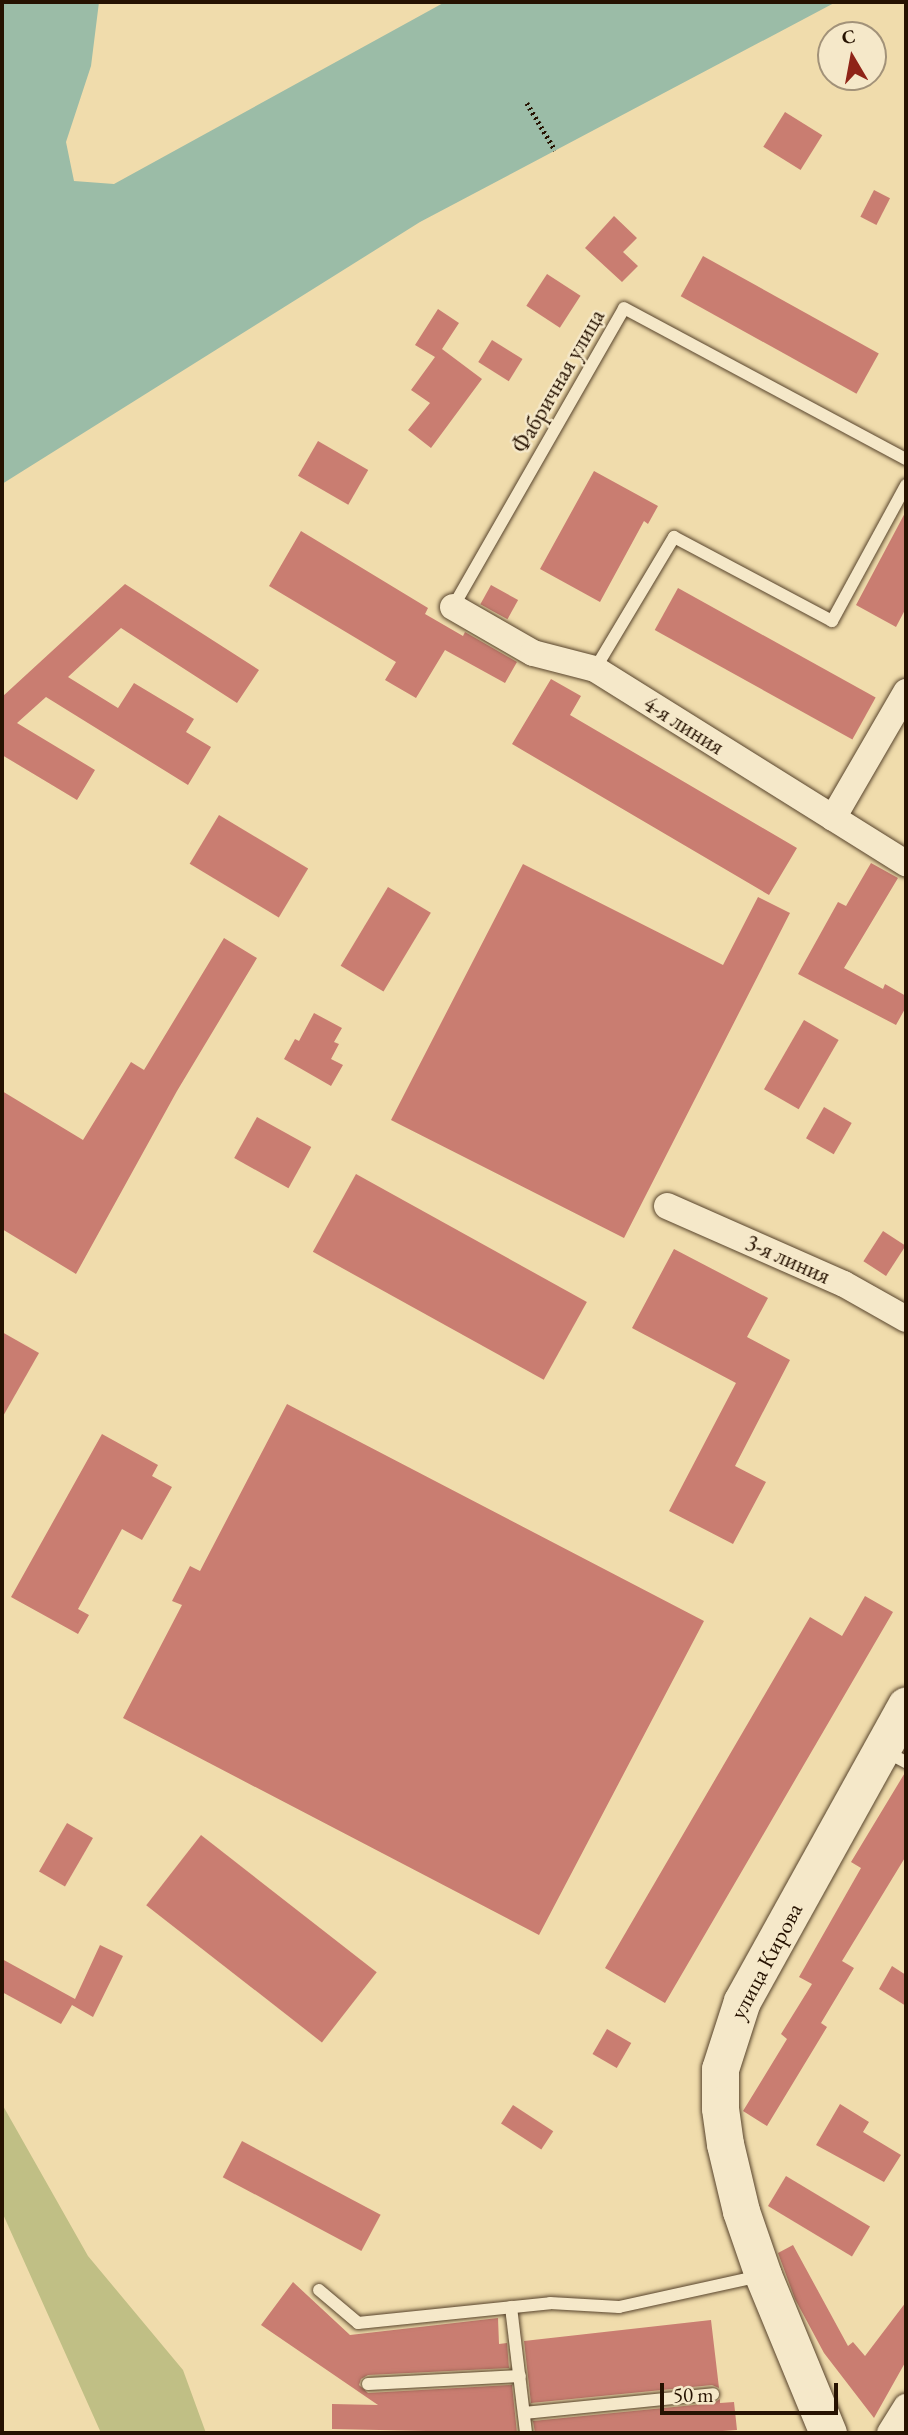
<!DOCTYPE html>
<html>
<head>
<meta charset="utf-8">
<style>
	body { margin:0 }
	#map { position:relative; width:908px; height:2435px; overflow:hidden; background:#f0dcac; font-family:"EB Garamond",serif }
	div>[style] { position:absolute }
	.green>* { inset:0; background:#c0bf85 }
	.water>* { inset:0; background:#9bbca7 }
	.building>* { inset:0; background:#c97d71; transform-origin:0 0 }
	.path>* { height:4.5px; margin-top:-2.25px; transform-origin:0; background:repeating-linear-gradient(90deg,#261201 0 2px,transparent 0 5.5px) }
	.roads { filter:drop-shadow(0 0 2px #58442c) drop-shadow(0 0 2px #58442c) }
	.lane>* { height:12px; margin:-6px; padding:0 6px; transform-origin:6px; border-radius:6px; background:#f5e8c9 }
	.street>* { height:26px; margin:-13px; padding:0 13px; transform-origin:13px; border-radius:13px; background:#f5e8c9 }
	.secondary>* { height:37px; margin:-18.5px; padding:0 18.5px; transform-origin:18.5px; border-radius:18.5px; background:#f5e8c9 }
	span { translate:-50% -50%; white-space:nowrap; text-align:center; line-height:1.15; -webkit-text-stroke:5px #f5e8c9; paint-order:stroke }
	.street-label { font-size:23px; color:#261201 }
	.frame { position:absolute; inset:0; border:4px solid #261201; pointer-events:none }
	.north { position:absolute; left:817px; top:21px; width:70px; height:70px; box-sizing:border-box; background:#f5e8c9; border:2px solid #a29279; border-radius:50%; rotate:350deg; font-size:19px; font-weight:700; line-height:28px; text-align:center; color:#261201 }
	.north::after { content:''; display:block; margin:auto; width:24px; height:32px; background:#8f2418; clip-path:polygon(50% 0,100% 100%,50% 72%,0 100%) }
	.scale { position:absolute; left:660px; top:2383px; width:178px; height:32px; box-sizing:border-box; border:4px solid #261201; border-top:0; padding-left:9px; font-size:21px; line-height:24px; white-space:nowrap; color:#261201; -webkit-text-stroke:5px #f5e8c9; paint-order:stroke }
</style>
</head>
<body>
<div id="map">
	<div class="green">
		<i style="clip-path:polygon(2px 2104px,88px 2256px,183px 2370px,206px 2433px,101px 2433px,2px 2212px)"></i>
	</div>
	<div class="water">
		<i style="clip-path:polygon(2px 2px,99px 2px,91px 66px,66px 142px,74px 181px,114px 184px,445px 2px,836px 2px,420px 222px,2px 484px)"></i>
	</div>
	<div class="building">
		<i style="left:785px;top:112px;width:44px;height:41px;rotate:32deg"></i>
		<i style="left:874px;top:190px;width:18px;height:30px;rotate:27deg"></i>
		<i style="clip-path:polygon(614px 216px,637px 238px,623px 252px,638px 266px,622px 282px,585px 248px)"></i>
		<i style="left:703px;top:256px;width:201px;height:46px;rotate:29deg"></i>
		<i style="left:547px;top:274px;width:40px;height:38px;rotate:33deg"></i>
		<i style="clip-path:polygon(438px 309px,459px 323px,442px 349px,482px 379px,431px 448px,408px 430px,430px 403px,411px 390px,435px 357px,415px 345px)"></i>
		<i style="left:492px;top:340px;width:36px;height:26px;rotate:32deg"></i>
		<i style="left:318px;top:441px;width:58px;height:40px;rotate:30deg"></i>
		<i style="clip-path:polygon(594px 471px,658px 506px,648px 524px,644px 521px,600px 602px,540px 569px)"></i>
		<i style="clip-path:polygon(906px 511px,906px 608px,896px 627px,856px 605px)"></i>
		<i style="clip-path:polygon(301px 531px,428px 608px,425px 614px,463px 636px,465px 632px,517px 662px,505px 683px,445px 650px,416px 698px,385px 680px,396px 662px,269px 586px)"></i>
		<i style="clip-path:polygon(125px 584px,259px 670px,237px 703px,121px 628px,68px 677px,118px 708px,134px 683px,194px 719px,186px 732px,211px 747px,188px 785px,46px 697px,17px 723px,95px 770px,77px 800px,2px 755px,2px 697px)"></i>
		<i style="left:491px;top:585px;width:31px;height:22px;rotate:29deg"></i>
		<i style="left:678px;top:588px;width:226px;height:48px;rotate:29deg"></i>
		<i style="clip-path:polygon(551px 679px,581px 696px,570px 715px,797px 848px,769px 895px,512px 744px)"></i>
		<i style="left:219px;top:815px;width:104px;height:57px;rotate:31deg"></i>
		<i style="clip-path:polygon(871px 863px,898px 878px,844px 968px,883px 989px,885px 984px,906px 996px,906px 1007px,896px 1025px,798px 974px,838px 902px,846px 906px)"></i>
		<i style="clip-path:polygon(523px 864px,723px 965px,758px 897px,790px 913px,624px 1238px,391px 1120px)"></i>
		<i style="left:388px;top:887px;width:50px;height:92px;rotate:31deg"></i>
		<i style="clip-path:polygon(224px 938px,257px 958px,177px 1091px,76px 1274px,2px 1229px,2px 1091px,83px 1140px,131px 1062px,144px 1070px)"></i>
		<i style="clip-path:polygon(314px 1013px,342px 1028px,334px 1042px,339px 1044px,331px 1059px,343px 1065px,331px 1086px,284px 1059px,295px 1039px,299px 1041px)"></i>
		<i style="left:804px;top:1020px;width:40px;height:80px;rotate:30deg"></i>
		<i style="left:824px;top:1107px;width:32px;height:36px;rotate:30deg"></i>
		<i style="left:257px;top:1117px;width:62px;height:47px;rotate:29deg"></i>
		<i style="left:356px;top:1174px;width:264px;height:89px;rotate:29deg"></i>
		<i style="left:883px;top:1231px;width:27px;height:36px;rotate:33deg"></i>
		<i style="clip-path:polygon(674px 1249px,768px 1298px,747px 1337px,790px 1360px,735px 1466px,766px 1482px,733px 1544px,669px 1511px,736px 1383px,632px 1328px)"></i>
		<i style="clip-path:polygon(2px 1332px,39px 1353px,2px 1418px)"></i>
		<i style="clip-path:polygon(287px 1404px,704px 1621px,539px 1935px,123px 1718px,182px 1605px,172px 1601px,190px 1566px,200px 1571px)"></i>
		<i style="clip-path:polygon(102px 1434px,158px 1465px,152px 1476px,172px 1487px,142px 1540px,122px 1529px,78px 1609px,89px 1615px,78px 1634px,11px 1597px)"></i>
		<i style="clip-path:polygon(865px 1596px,893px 1612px,665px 2003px,605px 1968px,810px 1617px,842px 1636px)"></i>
		<i style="clip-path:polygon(906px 1771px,906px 1856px,842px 1961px,854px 1968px,821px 2023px,827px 2027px,767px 2126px,743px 2111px,787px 2039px,781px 2034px,812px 1984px,799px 1977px,861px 1868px,851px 1862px)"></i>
		<i style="left:67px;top:1823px;width:30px;height:56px;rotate:30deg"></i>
		<i style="left:201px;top:1835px;width:223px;height:89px;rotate:38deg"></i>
		<i style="clip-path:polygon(100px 1945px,123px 1956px,93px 2017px,72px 2005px,61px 2024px,2px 1992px,2px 1959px,75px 1999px)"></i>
		<i style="clip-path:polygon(892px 1966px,906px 1975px,906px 2006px,879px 1989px)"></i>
		<i style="left:607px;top:2029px;width:28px;height:29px;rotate:30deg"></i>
		<i style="clip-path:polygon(840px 2104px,869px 2122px,863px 2132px,901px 2155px,884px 2182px,816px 2145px)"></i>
		<i style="left:513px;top:2105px;width:48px;height:22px;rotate:33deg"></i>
		<i style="left:242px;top:2141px;width:157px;height:41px;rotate:28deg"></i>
		<i style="left:786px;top:2176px;width:98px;height:35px;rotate:31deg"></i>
		<i style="clip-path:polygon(793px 2245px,848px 2346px,853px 2342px,865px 2356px,906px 2302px,906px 2361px,874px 2418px,824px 2353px,795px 2299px,778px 2253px)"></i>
		<i style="clip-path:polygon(293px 2282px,350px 2335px,498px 2318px,499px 2344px,507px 2343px,509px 2368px,368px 2375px,361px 2379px,359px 2385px,368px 2393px,512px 2385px,517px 2433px,332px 2429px,332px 2404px,378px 2405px,261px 2325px)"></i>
		<i style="clip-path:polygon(711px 2320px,719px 2388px,712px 2385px,531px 2403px,524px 2341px)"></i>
		<i style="clip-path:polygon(720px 2399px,720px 2403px,734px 2402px,737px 2430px,694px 2433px,535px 2433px,533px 2421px,714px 2403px)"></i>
	</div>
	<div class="path">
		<i style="left:527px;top:103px;width:55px;rotate:59.2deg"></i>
	</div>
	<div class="roads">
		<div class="lane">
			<i style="left:453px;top:607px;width:344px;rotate:-60.2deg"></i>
			<i style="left:624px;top:308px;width:320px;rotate:28.2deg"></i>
			<i style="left:595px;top:669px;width:154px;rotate:-59.1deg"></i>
			<i style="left:674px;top:537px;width:179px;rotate:28deg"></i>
			<i style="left:832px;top:621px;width:155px;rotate:-61.4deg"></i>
			<i style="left:885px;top:1751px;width:24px;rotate:28deg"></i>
			<i style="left:319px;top:2290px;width:51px;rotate:40.2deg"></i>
			<i style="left:358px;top:2323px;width:193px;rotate:-5.9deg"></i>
			<i style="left:550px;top:2303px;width:69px;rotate:3.3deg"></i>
			<i style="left:619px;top:2307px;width:144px;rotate:-12.4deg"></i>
			<i style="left:511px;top:2307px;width:127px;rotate:83.2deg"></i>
			<i style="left:368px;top:2384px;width:152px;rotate:-3deg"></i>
			<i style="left:524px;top:2413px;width:190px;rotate:-5.7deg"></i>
		</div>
		<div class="street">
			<i style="left:453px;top:607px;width:92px;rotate:29.9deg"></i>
			<i style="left:533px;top:653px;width:64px;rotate:14.5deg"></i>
			<i style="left:595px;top:669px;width:367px;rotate:32deg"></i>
			<i style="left:833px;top:818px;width:146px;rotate:-59.9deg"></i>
			<i style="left:667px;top:1206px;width:193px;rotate:23.8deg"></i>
			<i style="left:844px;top:1284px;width:71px;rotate:29.4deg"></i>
			<i style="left:890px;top:2433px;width:31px;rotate:-58deg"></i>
		</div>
		<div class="secondary">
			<i style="left:828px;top:2433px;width:171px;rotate:-112.4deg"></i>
			<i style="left:763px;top:2275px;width:68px;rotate:-109deg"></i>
			<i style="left:741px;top:2211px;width:69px;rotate:-103.4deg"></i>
			<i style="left:725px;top:2144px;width:36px;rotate:-98deg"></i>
			<i style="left:720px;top:2108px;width:39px;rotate:-90deg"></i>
			<i style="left:720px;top:2069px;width:71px;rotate:-72.1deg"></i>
			<i style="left:742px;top:2001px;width:338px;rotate:-61deg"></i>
		</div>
	</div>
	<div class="street-label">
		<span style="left:558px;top:381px;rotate:-60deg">Фабричная улица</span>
		<span style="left:684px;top:725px;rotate:32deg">4-я линия</span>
		<span style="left:788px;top:1259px;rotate:24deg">3-я линия</span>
		<span style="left:766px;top:1961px;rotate:-62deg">улица Кирова</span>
	</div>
	<div class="frame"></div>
	<div class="north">С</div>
	<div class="scale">50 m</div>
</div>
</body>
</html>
